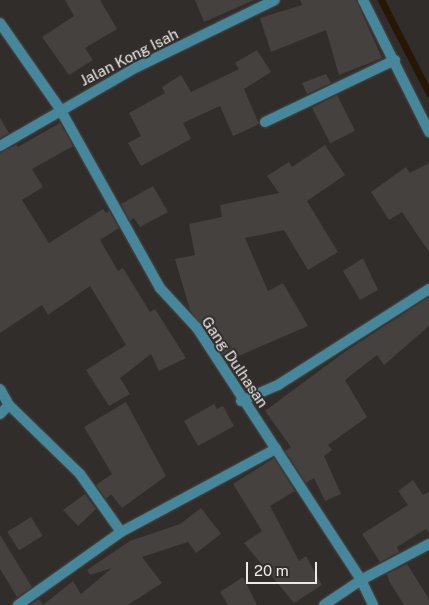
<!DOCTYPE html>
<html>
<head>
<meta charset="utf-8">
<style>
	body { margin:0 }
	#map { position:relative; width:429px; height:605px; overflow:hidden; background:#302d2a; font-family:"Public Sans",sans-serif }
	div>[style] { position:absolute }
	.stream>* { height:7px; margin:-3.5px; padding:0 3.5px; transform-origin:3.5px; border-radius:3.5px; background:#281605 }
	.building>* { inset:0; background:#45413f; transform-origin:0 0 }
	.roads { filter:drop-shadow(0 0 1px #4e4b48) drop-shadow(0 0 1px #4e4b48) }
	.minor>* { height:10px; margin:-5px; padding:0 5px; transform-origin:5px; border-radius:5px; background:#46879b }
	.tertiary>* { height:10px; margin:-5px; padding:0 5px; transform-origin:5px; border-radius:5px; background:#46879b }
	span { translate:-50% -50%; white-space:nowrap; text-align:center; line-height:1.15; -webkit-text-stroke:4px #302d2a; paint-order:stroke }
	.street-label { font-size:15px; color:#eceae8 }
	.scale { position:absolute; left:246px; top:562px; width:71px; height:22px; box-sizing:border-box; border:2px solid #eceae8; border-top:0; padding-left:6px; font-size:15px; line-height:18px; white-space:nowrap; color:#eceae8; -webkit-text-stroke:4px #302d2a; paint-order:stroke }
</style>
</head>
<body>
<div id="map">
	<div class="stream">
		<i style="left:381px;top:0;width:105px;rotate:62.7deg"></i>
	</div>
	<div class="building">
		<i style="clip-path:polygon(65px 0,100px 0,117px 29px,85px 48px,93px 60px,69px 75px,42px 37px,74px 16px)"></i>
		<i style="clip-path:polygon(195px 0,254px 0,204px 22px)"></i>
		<i style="clip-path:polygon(300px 0,356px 0,382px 58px,339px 75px,326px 30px,271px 52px,260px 18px,302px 5px)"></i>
		<i style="clip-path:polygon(257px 50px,271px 72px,244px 89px,259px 124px,233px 136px,220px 106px,183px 123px,191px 139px,141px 166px,128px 143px,141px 136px,129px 113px,165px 93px,162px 87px,181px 75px,191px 92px,239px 69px,235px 63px)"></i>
		<i style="clip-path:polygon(326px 74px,331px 83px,307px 94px,302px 83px)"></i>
		<i style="left:337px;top:95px;width:40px;height:28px;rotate:63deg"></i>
		<i style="clip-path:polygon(0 118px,9px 133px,0 138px)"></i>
		<i style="clip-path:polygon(60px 123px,73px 146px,32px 169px,43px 187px,22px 200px,49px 243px,103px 209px,106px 213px,109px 211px,119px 228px,100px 240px,118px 271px,123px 268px,150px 312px,155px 309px,186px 358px,159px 371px,151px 354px,120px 378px,130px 394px,109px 406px,86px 370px,126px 345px,90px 286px,48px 315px,42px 305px,0 333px,0 153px,16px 145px,18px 147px)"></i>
		<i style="clip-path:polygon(325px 145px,345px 175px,307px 201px,338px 252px,308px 270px,284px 230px,245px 238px,268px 291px,283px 283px,308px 326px,227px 361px,190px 310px,175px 259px,195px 255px,189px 224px,222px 217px,220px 205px,279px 193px,267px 176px,289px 162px,292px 167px)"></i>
		<i style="clip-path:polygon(429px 163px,429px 252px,402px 212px,389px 220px,371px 192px,406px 167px,410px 173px)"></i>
		<i style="clip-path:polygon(153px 186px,168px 212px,140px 227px,134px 218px,130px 221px,121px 204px)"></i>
		<i style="clip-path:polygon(363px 258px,378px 290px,360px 300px,343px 271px)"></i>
		<i style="clip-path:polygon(429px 297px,429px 326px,384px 365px,377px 355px,345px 380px,367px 417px,328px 445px,332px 450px,324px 456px,341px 494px,325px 501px,314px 478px,306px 483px,285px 451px,291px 447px,265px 411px,346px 351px)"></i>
		<i style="clip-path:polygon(126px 402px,166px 476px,122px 508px,111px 494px,106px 499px,96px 485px,112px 474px,84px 427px)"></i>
		<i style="clip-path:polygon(214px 404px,217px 409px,223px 406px,234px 426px,198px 446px,184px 421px)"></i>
		<i style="clip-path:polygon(274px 458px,295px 491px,270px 506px,299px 561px,306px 556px,322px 585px,294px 603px,244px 543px,262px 531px,233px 484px)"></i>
		<i style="clip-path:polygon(413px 480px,423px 495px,429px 492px,429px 533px,426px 529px,397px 547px,399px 552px,380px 562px,362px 534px,408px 505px,398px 491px)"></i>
		<i style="clip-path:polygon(85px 494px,96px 509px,78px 526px,63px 510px)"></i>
		<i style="clip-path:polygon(201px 508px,221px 534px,196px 553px,188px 542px,142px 557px,162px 583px,128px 605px,30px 605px,39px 599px,43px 605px,73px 581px,81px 594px,112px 568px,90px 575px,87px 570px,130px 541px,180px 524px)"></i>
		<i style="left:31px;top:517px;width:22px;height:28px;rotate:58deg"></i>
		<i style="clip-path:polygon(0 535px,32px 587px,17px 597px,0 569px)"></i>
		<i style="clip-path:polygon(407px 564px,429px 599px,429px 605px,404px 605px,389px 581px,387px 574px)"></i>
		<i style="clip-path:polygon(243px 577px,257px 605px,228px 605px,220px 592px)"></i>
	</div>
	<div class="roads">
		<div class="minor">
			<i style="left:363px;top:0;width:148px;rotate:63.4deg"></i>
			<i style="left:0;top:23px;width:105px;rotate:55.1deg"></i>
			<i style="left:60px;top:109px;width:205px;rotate:60.8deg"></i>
			<i style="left:160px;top:288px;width:54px;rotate:47.2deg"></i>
			<i style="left:197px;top:328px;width:301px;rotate:56.9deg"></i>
			<i style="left:361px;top:580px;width:28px;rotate:64deg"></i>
			<i style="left:265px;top:122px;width:144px;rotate:-25.5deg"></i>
			<i style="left:0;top:389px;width:18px;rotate:61deg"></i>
			<i style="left:9px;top:405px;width:13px;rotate:135deg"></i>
			<i style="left:241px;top:401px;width:40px;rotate:-23.4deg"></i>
			<i style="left:278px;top:385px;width:179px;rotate:-32.4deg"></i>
			<i style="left:9px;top:405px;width:99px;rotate:44.2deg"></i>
			<i style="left:80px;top:474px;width:71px;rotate:54.7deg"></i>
			<i style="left:18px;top:605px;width:126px;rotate:-35.3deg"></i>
			<i style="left:121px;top:532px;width:176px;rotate:-28.2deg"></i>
			<i style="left:324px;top:605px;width:45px;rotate:-34deg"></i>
			<i style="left:361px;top:580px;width:77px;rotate:-27.9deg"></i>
		</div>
		<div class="tertiary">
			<i style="left:0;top:146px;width:158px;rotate:-30deg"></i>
			<i style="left:137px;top:67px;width:153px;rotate:-25.9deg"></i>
		</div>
	</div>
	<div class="street-label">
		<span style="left:129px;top:57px;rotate:-27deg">Jalan Kong Isah</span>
		<span style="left:235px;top:362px;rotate:56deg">Gang Dulhasan</span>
	</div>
	<div class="scale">20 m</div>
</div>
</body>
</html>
